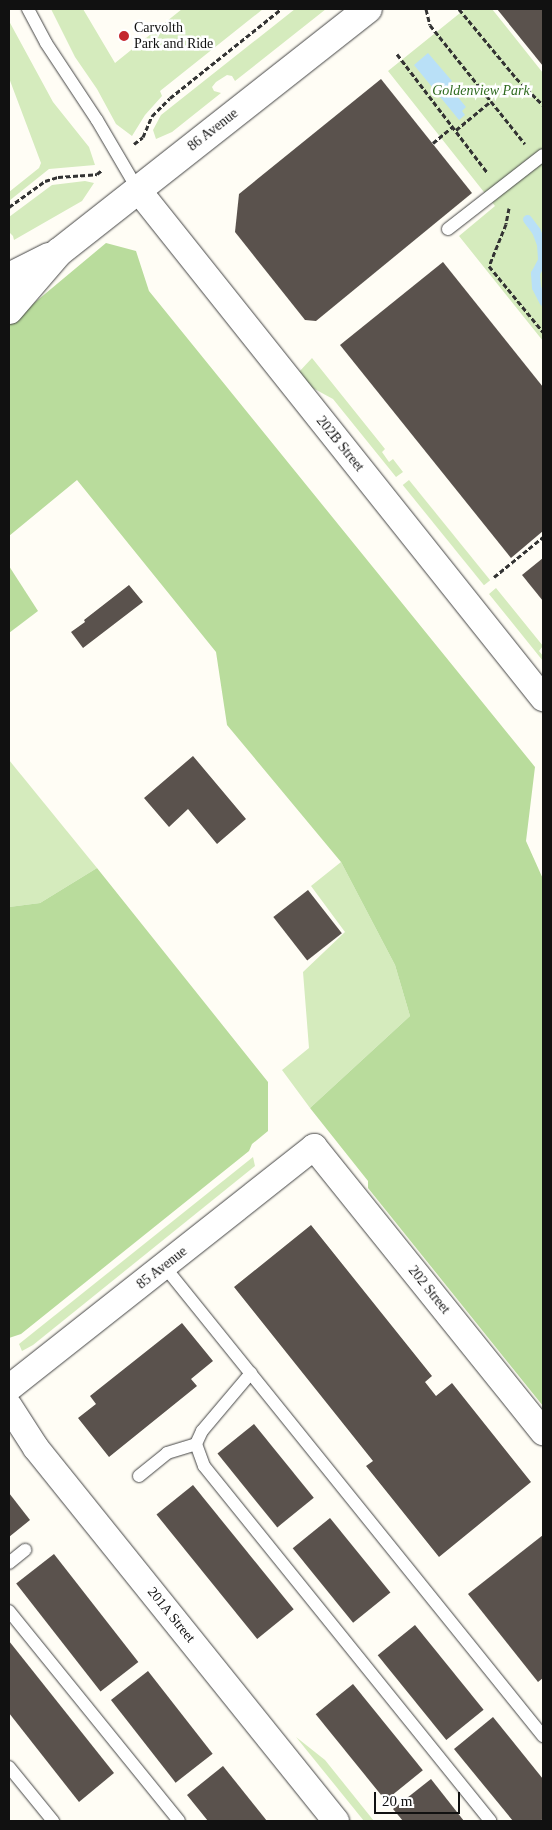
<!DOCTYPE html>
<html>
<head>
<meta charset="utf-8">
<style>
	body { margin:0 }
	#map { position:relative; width:552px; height:1830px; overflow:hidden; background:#fffdf5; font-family:Georgia,serif }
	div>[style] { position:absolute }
	.green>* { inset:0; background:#d5ebbd; transform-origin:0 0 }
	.forest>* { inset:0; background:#b9dc9c }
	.water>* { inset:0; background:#b9e0f7 }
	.stream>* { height:9px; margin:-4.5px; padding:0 4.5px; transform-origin:4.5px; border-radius:4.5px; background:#b9e0f7 }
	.building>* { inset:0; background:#5a524d; transform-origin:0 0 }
	.path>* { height:3px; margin-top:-1.5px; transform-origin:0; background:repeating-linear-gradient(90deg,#333 0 5px,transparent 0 7.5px) }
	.roads { filter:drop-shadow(0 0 1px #444) drop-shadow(0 0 1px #444) }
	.service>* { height:12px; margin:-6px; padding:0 6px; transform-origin:6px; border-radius:6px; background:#fff }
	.minor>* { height:26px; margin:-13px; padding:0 13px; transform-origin:13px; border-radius:13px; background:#fff }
	.tertiary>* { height:28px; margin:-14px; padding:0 14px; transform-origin:14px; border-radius:14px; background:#fff }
	.dots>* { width:14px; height:14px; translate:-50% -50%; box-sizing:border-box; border:2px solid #fff; border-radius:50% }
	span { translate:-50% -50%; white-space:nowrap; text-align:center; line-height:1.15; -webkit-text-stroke:5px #fff; paint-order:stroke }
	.poi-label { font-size:14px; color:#111 }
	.left { translate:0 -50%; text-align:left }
	.park-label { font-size:14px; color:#2f6b1f; font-style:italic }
	.street-label { font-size:14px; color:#111 }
	.frame { position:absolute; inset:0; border:10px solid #111; pointer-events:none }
	.scale { position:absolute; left:374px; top:1792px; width:86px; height:22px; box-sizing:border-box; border:2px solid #111; border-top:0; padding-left:6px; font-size:15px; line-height:18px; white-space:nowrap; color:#111; -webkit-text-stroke:4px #fff; paint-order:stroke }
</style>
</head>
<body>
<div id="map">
	<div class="green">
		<i style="clip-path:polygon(51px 9px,83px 9px,115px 63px,182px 9px,263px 9px,160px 91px,162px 96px,145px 115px,132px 136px,116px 124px,97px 89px,75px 57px)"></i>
		<i style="clip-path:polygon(295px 9px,326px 9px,235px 81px,232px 76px,227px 75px,216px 82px,212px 87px,214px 91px,221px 93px,172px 132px,156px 139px,153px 130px,161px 115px)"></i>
		<i style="clip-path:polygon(465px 9px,492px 9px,543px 73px,543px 341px,459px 236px,495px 206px,388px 71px)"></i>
		<i style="clip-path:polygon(9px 21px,53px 102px,89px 147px,95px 165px,49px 169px,9px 201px,9px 192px,39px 168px,41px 163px,9px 78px)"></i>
		<i style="clip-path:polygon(85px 181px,94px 183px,82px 201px,14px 240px,13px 236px,9px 232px,9px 217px,52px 185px)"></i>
		<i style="clip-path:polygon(312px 358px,385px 449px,382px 452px,389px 462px,393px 459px,403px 472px,396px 477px,333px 399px,309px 386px,298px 373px)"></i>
		<i style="left:409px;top:480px;width:129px;height:8px;rotate:51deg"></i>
		<i style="clip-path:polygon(496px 588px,543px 646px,539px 651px,543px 656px,543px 661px,489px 594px)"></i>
		<i style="clip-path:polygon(9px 760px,97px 868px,40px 903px,9px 907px)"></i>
		<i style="clip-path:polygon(341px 862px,395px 965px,410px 1016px,310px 1108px,282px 1070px,309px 1048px,303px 972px,345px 932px,311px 886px)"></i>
		<i style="clip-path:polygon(253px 1157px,255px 1166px,33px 1345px,22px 1351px,19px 1344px)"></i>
		<i style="clip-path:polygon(296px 1737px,325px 1760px,374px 1821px,364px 1821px)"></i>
	</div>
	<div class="forest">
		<i style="clip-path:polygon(106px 243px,136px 251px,149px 291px,535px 767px,526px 841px,543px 879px,543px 1406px,368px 1188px,368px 1181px,310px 1108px,410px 1016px,395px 965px,341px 862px,227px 725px,216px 652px,77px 480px,9px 536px,9px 324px)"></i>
		<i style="clip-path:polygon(9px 566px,38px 611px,9px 633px)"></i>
		<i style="clip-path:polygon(97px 868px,268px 1082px,268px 1131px,252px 1144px,249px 1151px,21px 1334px,9px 1338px,9px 907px,40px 903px)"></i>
	</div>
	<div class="water">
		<i style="clip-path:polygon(428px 53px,452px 81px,448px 85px,466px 107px,462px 111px,465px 115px,459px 120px,414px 65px)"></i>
	</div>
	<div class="stream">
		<i style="left:527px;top:219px;width:15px;rotate:53deg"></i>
		<i style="left:536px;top:231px;width:14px;rotate:69deg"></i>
		<i style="left:541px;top:244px;width:16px;rotate:86deg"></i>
		<i style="left:542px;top:260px;width:15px;rotate:118deg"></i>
		<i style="left:535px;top:273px;width:14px;rotate:86deg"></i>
		<i style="left:536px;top:287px;width:16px;rotate:63deg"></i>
	</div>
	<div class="building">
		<i style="clip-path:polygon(497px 9px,543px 9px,543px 66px)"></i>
		<i style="clip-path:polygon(381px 79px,472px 193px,316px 321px,305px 320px,235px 232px,239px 194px)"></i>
		<i style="clip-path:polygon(443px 262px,543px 387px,543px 531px,511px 558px,340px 345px)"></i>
		<i style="clip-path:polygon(543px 558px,543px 601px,522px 575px)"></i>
		<i style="clip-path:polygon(129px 585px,143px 602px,83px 648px,71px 632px,85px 622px,84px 620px)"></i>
		<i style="clip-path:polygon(193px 756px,246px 819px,217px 844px,188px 809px,169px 827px,144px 798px)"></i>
		<i style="left:308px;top:890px;width:55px;height:44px;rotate:52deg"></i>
		<i style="clip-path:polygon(311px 1225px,432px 1376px,425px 1382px,436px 1396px,452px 1383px,531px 1482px,439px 1557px,366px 1466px,373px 1461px,234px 1287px)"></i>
		<i style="clip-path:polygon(182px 1323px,213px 1361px,191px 1379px,197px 1386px,109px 1457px,78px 1418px,96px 1404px,90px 1396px)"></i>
		<i style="left:254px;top:1424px;width:95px;height:47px;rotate:51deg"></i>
		<i style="left:193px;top:1485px;width:160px;height:47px;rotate:51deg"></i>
		<i style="clip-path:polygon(9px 1493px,30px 1520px,9px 1537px)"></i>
		<i style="left:330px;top:1518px;width:96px;height:48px;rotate:51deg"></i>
		<i style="clip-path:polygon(543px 1535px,543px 1678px,538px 1682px,468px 1594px)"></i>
		<i style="left:54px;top:1554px;width:137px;height:48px;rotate:52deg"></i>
		<i style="left:415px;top:1625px;width:109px;height:48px;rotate:51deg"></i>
		<i style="clip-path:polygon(9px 1641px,114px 1773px,79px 1802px,9px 1713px)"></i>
		<i style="left:148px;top:1671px;width:105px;height:47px;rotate:52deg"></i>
		<i style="left:353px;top:1684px;width:111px;height:48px;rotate:51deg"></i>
		<i style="clip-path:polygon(493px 1717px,543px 1779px,543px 1819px,540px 1821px,513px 1821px,454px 1749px)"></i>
		<i style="clip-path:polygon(223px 1766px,267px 1821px,208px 1821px,187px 1795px)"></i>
		<i style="clip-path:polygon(431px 1779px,464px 1821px,403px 1821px,393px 1809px)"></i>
	</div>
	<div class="path">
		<i style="left:426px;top:9px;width:16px;rotate:76deg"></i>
		<i style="left:430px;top:25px;width:152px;rotate:51.4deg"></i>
		<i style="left:459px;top:9px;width:89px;rotate:50.4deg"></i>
		<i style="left:516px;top:78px;width:38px;rotate:45deg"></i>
		<i style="left:397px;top:54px;width:148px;rotate:52.7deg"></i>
		<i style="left:456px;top:130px;width:45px;rotate:-39.6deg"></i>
		<i style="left:433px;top:143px;width:26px;rotate:-40deg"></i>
		<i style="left:134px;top:144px;width:11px;rotate:-38deg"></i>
		<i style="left:143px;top:137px;width:23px;rotate:-67deg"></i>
		<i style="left:152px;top:116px;width:25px;rotate:-45deg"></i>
		<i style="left:170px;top:98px;width:142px;rotate:-38.7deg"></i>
		<i style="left:9px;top:207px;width:44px;rotate:-35.8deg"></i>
		<i style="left:45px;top:181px;width:14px;rotate:-17deg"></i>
		<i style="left:58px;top:177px;width:39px;rotate:-4deg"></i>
		<i style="left:97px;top:174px;width:6px;rotate:-39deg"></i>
		<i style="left:509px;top:208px;width:16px;rotate:101deg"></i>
		<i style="left:506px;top:224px;width:45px;rotate:112deg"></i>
		<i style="left:489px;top:266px;width:85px;rotate:50.7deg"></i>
		<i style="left:494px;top:577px;width:63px;rotate:-39.2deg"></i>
	</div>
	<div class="roads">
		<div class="service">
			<i style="left:28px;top:9px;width:38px;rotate:62deg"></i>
			<i style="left:46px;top:43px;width:92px;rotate:56.5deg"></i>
			<i style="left:97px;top:120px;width:81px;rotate:59.6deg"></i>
			<i style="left:448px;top:229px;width:120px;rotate:-37.9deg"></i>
			<i style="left:164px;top:1266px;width:604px;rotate:51.12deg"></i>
			<i style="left:251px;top:1373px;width:76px;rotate:130.2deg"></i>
			<i style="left:202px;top:1431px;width:14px;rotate:115deg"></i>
			<i style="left:196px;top:1444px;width:23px;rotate:70deg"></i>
			<i style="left:204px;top:1466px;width:456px;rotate:51.1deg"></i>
			<i style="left:139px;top:1476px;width:36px;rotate:-39deg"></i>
			<i style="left:167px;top:1453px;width:30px;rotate:-17deg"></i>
			<i style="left:9px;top:1563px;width:21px;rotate:-39deg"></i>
			<i style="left:9px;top:1611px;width:270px;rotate:51deg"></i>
			<i style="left:9px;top:1767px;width:70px;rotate:50.8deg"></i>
		</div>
		<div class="minor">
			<i style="left:138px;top:190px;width:650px;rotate:51.44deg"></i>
			<i style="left:9px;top:1388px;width:389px;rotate:-38.3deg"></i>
			<i style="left:314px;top:1147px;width:366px;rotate:51.2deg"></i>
			<i style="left:9px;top:1406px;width:50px;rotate:57.3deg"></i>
			<i style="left:36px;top:1448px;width:479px;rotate:51.2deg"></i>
		</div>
		<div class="tertiary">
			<i style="left:9px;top:277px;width:45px;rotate:-26.6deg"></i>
			<i style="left:9px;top:310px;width:77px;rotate:-49.2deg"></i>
			<i style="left:59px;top:252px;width:393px;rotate:-38.2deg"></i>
		</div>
	</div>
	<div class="dots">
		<i style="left:124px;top:36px;background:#c4262e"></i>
	</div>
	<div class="poi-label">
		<span class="left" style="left:134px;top:36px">Carvolth<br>Park and Ride</span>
	</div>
	<div class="park-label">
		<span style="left:481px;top:91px">Goldenview Park</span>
	</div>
	<div class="street-label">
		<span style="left:213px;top:130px;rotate:-38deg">86 Avenue</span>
		<span style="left:340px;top:444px;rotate:51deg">202B Street</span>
		<span style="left:162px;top:1268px;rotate:-38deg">85 Avenue</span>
		<span style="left:429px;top:1290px;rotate:51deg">202 Street</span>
		<span style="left:171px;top:1615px;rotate:51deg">201A Street</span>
	</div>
	<div class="frame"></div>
	<div class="scale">20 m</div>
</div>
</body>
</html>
